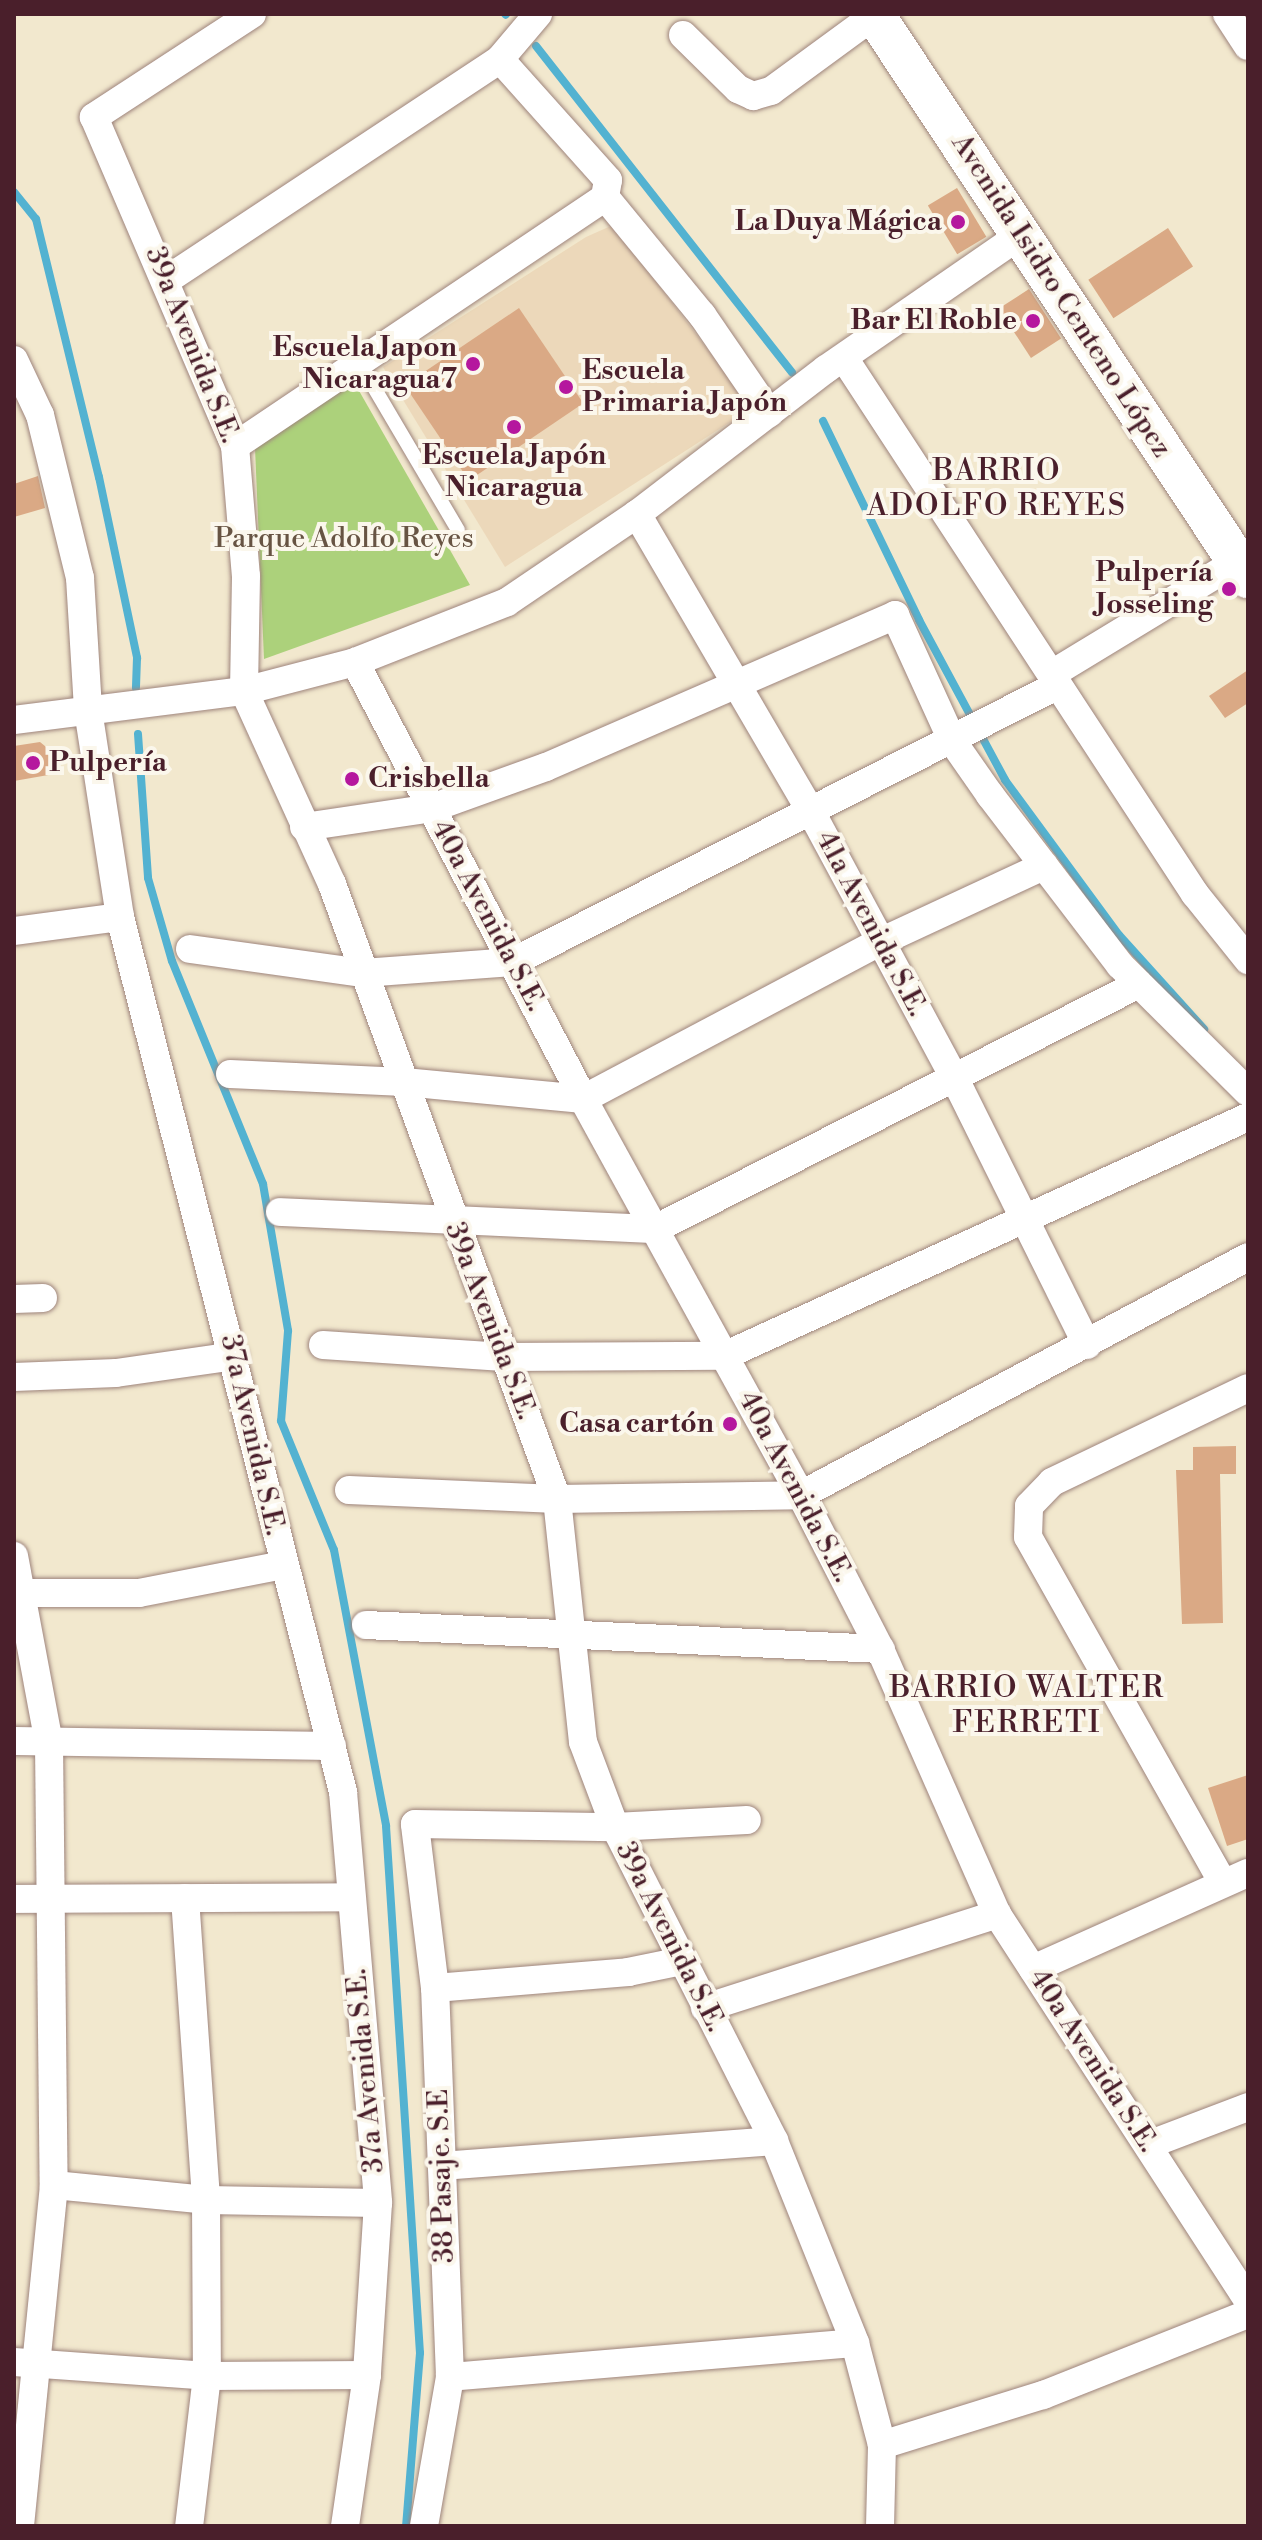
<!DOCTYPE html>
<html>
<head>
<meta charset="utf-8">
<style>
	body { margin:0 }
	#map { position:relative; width:1262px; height:2540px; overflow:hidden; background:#f2e8ce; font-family:"Libre Bodoni",serif }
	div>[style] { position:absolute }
	.built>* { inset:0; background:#ecd8ba }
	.green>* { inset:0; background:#acd17b }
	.stream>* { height:8px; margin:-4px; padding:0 4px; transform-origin:4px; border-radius:4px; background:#53b2d1 }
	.building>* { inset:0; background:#daa985; transform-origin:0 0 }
	.roads { filter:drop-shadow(0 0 2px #9e847c) drop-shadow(0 0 2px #9e847c) }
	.lane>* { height:14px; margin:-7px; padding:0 7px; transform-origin:7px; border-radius:7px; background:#fff }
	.street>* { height:28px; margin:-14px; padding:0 14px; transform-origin:14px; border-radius:14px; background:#fff }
	.secondary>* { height:40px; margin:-20px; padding:0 20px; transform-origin:20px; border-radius:20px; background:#fff }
	.dots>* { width:22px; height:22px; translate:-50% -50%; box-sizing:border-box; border:4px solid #fbf7ec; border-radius:50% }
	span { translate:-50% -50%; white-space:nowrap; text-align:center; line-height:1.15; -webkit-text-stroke:8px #fbf7ec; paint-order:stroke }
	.poi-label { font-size:28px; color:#4a1f2b; font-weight:700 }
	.right { translate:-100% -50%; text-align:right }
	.left { translate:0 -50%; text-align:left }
	.street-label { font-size:28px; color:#4a1f2b }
	.park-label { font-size:28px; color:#675443 }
	.neighbourhood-label { font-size:30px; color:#4a1f2b; letter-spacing:2px }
	.frame { position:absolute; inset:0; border:16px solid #4a1f2b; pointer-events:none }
</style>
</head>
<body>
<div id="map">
	<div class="built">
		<i style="clip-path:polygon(613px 225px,752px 408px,505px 567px,383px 367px,586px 237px)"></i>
	</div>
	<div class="green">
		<i style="clip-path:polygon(354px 382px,470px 585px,264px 659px,255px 448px)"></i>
	</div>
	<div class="stream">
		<i style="left:505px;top:14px;width:1px;rotate:45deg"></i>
		<i style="left:536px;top:46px;width:415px;rotate:51.9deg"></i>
		<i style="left:14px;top:192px;width:35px;rotate:51deg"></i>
		<i style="left:36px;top:219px;width:266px;rotate:76.3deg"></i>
		<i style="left:99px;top:477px;width:185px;rotate:78.1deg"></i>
		<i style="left:137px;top:658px;width:30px;rotate:92deg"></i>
		<i style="left:823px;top:421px;width:221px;rotate:64.2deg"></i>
		<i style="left:919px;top:620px;width:182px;rotate:61.7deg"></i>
		<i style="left:1005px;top:780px;width:192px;rotate:53.7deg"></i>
		<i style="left:1119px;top:935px;width:127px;rotate:47.9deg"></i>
		<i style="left:138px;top:734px;width:144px;rotate:86deg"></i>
		<i style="left:148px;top:878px;width:86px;rotate:73.9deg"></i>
		<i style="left:172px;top:961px;width:241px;rotate:67.8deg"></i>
		<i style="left:263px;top:1184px;width:149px;rotate:80.3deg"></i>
		<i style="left:288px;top:1331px;width:90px;rotate:94.4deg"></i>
		<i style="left:281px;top:1421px;width:139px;rotate:67.7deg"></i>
		<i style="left:334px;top:1550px;width:281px;rotate:79.3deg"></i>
		<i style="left:386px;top:1826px;width:528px;rotate:86.31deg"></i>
		<i style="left:420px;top:2353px;width:174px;rotate:94.6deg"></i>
	</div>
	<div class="building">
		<i style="left:957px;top:188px;width:57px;height:34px;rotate:59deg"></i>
		<i style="left:1168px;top:228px;width:46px;height:95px;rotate:57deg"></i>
		<i style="left:1029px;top:289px;width:59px;height:36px;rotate:57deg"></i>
		<i style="left:519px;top:308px;width:115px;height:138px;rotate:56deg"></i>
		<i style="clip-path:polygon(38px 476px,45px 508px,14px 517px,14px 484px)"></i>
		<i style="clip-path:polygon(1248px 670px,1248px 703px,1225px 718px,1209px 696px)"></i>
		<i style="clip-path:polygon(40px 742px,51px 751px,54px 774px,14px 781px,14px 746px)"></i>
		<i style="clip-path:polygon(1236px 1446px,1236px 1474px,1220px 1474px,1223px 1623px,1182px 1624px,1176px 1470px,1193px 1470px,1193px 1447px)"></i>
		<i style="clip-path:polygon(1248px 1775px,1248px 1839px,1227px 1846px,1208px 1788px)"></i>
	</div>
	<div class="roads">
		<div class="lane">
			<i style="left:359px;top:362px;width:195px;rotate:59.5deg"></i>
		</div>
		<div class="street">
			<i style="left:252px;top:14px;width:189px;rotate:146.9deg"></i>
			<i style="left:94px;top:117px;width:358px;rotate:66.8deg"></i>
			<i style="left:235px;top:446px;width:130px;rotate:85.2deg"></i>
			<i style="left:246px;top:576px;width:115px;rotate:91deg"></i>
			<i style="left:244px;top:691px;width:212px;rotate:65.5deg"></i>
			<i style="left:332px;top:884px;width:655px;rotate:69.9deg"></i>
			<i style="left:557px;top:1499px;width:244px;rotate:83.9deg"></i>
			<i style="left:583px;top:1742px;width:91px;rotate:69.4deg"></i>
			<i style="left:615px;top:1827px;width:352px;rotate:63.1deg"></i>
			<i style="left:774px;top:2141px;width:218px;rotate:68.1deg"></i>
			<i style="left:855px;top:2343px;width:106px;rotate:75.2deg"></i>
			<i style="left:882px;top:2445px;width:81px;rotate:91.4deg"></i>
			<i style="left:1227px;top:14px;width:38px;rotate:57deg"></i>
			<i style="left:683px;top:35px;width:77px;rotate:44.5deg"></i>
			<i style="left:738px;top:89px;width:17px;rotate:25deg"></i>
			<i style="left:753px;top:96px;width:19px;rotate:-16deg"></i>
			<i style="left:771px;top:91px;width:129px;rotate:-36.2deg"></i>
			<i style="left:605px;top:197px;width:153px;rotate:50.6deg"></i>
			<i style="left:702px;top:315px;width:119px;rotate:55.6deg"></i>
			<i style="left:168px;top:279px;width:398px;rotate:-33.5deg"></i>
			<i style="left:500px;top:59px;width:59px;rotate:-49.8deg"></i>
			<i style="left:844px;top:358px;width:641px;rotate:56.78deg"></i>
			<i style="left:1195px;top:894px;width:85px;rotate:51.2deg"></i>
			<i style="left:14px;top:360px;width:61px;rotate:64.7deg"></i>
			<i style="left:40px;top:415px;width:168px;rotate:76.2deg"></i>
			<i style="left:80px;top:578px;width:132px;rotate:86.5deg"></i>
			<i style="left:88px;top:710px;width:209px;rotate:81.2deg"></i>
			<i style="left:120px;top:917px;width:903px;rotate:75.7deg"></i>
			<i style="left:343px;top:1792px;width:412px;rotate:85.1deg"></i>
			<i style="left:378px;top:2203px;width:172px;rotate:93.7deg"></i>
			<i style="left:367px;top:2375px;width:153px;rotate:98.3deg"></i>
			<i style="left:235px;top:446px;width:446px;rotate:-33.9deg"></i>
			<i style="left:605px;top:197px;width:17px;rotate:-80deg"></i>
			<i style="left:608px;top:180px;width:162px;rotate:-131.8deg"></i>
			<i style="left:637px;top:514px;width:341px;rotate:59.7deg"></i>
			<i style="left:809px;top:808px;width:308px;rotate:61.7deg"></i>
			<i style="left:955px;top:1079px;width:297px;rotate:63.6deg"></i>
			<i style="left:355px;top:662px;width:493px;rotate:62.4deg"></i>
			<i style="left:583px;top:1099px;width:452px;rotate:61.2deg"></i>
			<i style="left:801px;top:1495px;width:173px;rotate:62.8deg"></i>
			<i style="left:880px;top:1649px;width:290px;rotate:66.2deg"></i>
			<i style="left:997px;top:1914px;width:461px;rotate:57deg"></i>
			<i style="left:1052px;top:674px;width:215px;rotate:-31.3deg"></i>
			<i style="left:14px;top:720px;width:232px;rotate:-7.2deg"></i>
			<i style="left:244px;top:691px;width:115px;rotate:-14.6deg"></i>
			<i style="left:355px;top:662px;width:163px;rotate:-21.5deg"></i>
			<i style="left:507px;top:602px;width:157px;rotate:-34.1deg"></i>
			<i style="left:637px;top:514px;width:238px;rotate:-37.5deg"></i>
			<i style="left:826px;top:369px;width:238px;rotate:-34.6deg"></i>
			<i style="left:304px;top:827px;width:129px;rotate:-8.4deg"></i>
			<i style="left:432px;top:808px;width:121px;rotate:-19.8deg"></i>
			<i style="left:546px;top:767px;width:381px;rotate:-23.5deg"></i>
			<i style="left:895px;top:615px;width:140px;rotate:65.5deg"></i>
			<i style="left:953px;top:742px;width:65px;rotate:55.1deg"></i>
			<i style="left:990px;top:795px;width:214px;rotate:52.6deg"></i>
			<i style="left:1120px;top:965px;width:180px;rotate:44.8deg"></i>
			<i style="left:14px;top:931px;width:107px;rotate:-7.5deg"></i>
			<i style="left:190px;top:949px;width:175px;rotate:7.9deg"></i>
			<i style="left:363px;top:973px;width:150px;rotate:-4.2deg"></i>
			<i style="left:513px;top:962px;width:611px;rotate:-26.94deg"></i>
			<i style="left:230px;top:1074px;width:174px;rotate:2.6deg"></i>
			<i style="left:404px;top:1082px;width:180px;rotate:5.4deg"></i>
			<i style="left:583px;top:1099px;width:336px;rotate:-27.9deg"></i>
			<i style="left:880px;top:942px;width:181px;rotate:-24.9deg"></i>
			<i style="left:280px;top:1212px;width:375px;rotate:2.6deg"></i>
			<i style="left:655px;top:1229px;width:542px;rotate:-26.85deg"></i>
			<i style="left:14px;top:1299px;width:29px;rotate:-2deg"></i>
			<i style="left:323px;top:1345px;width:181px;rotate:3.8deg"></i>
			<i style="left:504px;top:1357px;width:220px;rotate:-0.3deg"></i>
			<i style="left:724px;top:1356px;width:576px;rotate:-24.52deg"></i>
			<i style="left:14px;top:1377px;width:102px;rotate:-2.2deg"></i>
			<i style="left:116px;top:1373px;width:119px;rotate:-8.2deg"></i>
			<i style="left:349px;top:1490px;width:208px;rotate:2.5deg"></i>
			<i style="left:557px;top:1499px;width:244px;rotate:-0.9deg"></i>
			<i style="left:801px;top:1495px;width:506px;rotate:-28.03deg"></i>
			<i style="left:14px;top:1556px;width:190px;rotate:79.4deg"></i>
			<i style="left:49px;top:1743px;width:442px;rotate:89.4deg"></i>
			<i style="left:54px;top:2185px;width:343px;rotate:95.7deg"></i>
			<i style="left:14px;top:1593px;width:125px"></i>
			<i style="left:139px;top:1593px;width:147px;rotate:-11deg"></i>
			<i style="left:366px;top:1625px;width:515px;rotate:2.67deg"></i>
			<i style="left:14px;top:1741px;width:318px;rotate:0.9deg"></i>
			<i style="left:1223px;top:1883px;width:397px;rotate:-119.4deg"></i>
			<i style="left:1028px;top:1537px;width:31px;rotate:-88deg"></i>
			<i style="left:1029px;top:1506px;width:33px;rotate:-46deg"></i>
			<i style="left:1052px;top:1482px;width:217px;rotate:-25.6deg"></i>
			<i style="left:185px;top:1898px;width:303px;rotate:86deg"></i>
			<i style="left:206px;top:2200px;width:176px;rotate:89.7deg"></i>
			<i style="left:207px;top:2376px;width:151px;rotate:96.8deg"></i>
			<i style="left:14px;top:1899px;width:336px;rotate:-0.3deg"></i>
			<i style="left:1033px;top:1969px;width:235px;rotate:-24.1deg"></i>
			<i style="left:435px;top:1988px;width:194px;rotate:-4.7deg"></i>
			<i style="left:628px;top:1972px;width:55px;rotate:-11.5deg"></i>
			<i style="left:705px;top:2008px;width:307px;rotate:-17.8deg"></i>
			<i style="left:1148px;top:2145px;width:107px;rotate:-20.8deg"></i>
			<i style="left:442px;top:2166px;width:333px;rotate:-4.3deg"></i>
			<i style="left:54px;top:2185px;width:153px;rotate:5.6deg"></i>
			<i style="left:206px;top:2200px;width:172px;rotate:1deg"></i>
			<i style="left:14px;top:2362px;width:194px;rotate:4.1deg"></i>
			<i style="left:207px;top:2376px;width:160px;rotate:-0.4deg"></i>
			<i style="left:450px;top:2377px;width:406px;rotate:-4.8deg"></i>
			<i style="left:882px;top:2445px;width:169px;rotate:-17.3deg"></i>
			<i style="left:1043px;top:2395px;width:220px;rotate:-21.6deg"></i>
			<i style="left:424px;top:2526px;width:151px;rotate:-80.1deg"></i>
			<i style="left:450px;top:2377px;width:389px;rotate:-92.2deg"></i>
			<i style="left:435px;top:1988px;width:165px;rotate:-97deg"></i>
			<i style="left:415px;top:1824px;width:200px;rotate:0.9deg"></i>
			<i style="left:615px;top:1827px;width:132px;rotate:-3deg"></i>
		</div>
		<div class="secondary">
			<i style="left:874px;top:14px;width:677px;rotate:56.45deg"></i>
		</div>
	</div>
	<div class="dots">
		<i style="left:958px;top:222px;background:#b5179e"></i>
		<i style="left:1033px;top:321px;background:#b5179e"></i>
		<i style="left:473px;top:364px;background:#b5179e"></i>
		<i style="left:566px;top:387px;background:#b5179e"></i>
		<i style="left:514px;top:427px;background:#b5179e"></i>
		<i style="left:1229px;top:589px;background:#b5179e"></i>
		<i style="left:33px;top:763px;background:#b5179e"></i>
		<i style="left:352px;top:779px;background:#b5179e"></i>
		<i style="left:730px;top:1424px;background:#b5179e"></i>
	</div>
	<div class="poi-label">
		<span class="right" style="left:942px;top:222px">La Duya Mágica</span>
		<span class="right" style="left:1017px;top:321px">Bar El Roble</span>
		<span class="right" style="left:457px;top:364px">Escuela Japon<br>Nicaragua7</span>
		<span class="left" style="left:582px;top:387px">Escuela<br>Primaria Japón</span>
		<span style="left:514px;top:472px">Escuela Japón<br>Nicaragua</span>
		<span class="right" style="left:1213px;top:589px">Pulpería<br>Josseling</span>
		<span class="left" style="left:49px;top:763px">Pulpería</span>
		<span class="left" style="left:368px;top:779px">Crisbella</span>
		<span class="right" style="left:714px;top:1424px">Casa cartón</span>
	</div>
	<div class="street-label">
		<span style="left:1061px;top:296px;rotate:57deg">Avenida Isidro Centeno López</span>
		<span style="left:192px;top:345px;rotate:68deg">39a Avenida S.E.</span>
		<span style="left:488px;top:916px;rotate:62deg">40a Avenida S.E.</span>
		<span style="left:871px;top:924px;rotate:62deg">41a Avenida S.E.</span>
		<span style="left:490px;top:1321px;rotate:69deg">39a Avenida S.E.</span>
		<span style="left:252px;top:1435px;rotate:77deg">37a Avenida S.E.</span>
		<span style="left:795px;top:1487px;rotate:62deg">40a Avenida S.E.</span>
		<span style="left:670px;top:1937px;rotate:63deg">39a Avenida S.E.</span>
		<span style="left:1093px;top:2061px;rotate:57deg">40a Avenida S.E.</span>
		<span style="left:366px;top:2071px;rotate:-95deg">37a Avenida S.E.</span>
		<span style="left:442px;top:2176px;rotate:-92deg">38 Pasaje. S.E</span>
	</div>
	<div class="park-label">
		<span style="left:344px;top:539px">Parque Adolfo Reyes</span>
	</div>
	<div class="neighbourhood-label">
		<span style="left:997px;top:488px">BARRIO<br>ADOLFO REYES</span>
		<span style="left:1027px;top:1705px">BARRIO WALTER<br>FERRETI</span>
	</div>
	<div class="frame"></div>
</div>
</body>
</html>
